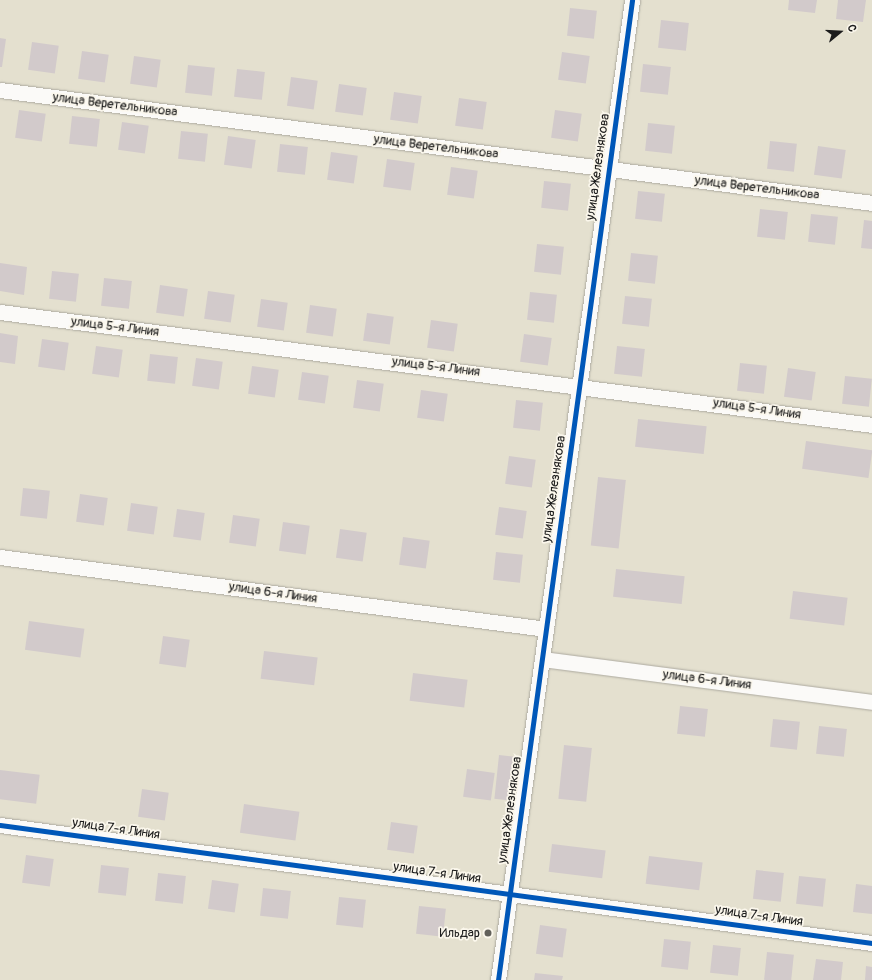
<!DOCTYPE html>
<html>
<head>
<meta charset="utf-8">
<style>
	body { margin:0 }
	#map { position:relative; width:872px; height:980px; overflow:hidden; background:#e4e0cf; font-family:Pangolin,sans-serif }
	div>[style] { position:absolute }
	.building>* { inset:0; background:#d2cacb; transform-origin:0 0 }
	.roads { filter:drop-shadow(0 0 1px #aca99f) drop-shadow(0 0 1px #aca99f) }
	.minor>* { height:15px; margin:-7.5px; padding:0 7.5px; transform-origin:7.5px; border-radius:7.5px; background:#fbfaf8 }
	.cycleway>* { height:5px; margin:-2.5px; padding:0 2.5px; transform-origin:2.5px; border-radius:2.5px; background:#0057b8 }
	.dots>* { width:11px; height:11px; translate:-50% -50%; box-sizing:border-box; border:2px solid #fbf7ec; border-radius:50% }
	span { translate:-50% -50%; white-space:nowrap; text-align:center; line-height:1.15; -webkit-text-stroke:3.5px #fbf7ec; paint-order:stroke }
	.street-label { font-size:13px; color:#1c1c1c }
	.poi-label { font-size:13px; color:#1c1c1c }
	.right { translate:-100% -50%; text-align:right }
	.north { position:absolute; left:820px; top:12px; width:40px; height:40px; -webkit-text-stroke:3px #fbf7ec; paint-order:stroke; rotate:72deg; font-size:11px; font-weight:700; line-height:16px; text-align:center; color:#1c1c1c }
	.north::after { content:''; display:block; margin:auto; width:14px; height:18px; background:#1c1c1c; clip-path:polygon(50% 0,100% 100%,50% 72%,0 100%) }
</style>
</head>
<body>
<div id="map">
	<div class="building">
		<i style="clip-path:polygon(789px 0,817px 0,815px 13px,788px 10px)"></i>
		<i style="clip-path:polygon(838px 0,866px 0,863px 22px,836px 19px)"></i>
		<i style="left:570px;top:8px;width:27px;height:28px;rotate:6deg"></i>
		<i style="left:661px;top:20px;width:28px;height:28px;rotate:6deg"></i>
		<i style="clip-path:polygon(0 38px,6px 39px,2px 67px,0 67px)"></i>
		<i style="left:32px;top:42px;width:27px;height:28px;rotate:8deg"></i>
		<i style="left:82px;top:51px;width:27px;height:28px;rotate:8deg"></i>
		<i style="left:562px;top:52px;width:28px;height:28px;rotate:8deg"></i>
		<i style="left:134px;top:56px;width:27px;height:28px;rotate:8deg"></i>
		<i style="left:643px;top:64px;width:28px;height:28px;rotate:6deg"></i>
		<i style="left:188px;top:65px;width:27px;height:28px;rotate:6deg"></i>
		<i style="left:237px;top:69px;width:28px;height:28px;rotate:6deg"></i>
		<i style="left:291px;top:77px;width:27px;height:29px;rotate:8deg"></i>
		<i style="left:339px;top:84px;width:28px;height:28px;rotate:8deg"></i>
		<i style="left:394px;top:92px;width:28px;height:28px;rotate:8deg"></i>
		<i style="left:459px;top:98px;width:28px;height:28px;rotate:8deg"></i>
		<i style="left:19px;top:110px;width:27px;height:28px;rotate:8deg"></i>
		<i style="left:555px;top:110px;width:27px;height:28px;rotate:8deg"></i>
		<i style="left:72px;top:116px;width:28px;height:28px;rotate:6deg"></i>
		<i style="left:122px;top:122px;width:27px;height:28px;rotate:8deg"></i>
		<i style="left:648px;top:123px;width:27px;height:28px;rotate:6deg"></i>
		<i style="left:181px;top:131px;width:27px;height:28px;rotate:6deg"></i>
		<i style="left:228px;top:136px;width:28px;height:29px;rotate:8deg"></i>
		<i style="left:770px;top:141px;width:27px;height:28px;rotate:6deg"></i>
		<i style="left:280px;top:144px;width:28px;height:28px;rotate:6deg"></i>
		<i style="left:818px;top:146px;width:28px;height:29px;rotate:8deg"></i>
		<i style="left:331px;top:152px;width:27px;height:28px;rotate:8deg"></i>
		<i style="left:387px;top:159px;width:28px;height:28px;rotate:8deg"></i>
		<i style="left:451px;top:167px;width:27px;height:28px;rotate:8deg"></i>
		<i style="left:544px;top:181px;width:27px;height:27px;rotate:6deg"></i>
		<i style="left:638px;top:191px;width:27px;height:28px;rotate:6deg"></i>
		<i style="left:760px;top:209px;width:28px;height:28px;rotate:6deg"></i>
		<i style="left:811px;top:214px;width:27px;height:28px;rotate:6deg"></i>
		<i style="clip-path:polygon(864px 220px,872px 221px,872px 249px,861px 248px)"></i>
		<i style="left:537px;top:244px;width:27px;height:28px;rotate:6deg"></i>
		<i style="left:631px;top:253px;width:27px;height:28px;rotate:6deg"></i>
		<i style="clip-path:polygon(0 263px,27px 267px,24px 295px,0 291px)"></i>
		<i style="left:52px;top:271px;width:27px;height:28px;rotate:6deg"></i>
		<i style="left:104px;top:278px;width:28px;height:28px;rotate:6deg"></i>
		<i style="left:160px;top:285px;width:28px;height:28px;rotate:8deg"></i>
		<i style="left:208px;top:291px;width:27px;height:28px;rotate:8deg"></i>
		<i style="left:530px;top:292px;width:27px;height:28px;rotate:6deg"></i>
		<i style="left:625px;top:296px;width:27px;height:28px;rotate:6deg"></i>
		<i style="left:261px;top:299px;width:27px;height:28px;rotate:8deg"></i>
		<i style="left:310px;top:305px;width:27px;height:28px;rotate:8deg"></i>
		<i style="left:367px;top:313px;width:27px;height:28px;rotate:8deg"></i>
		<i style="left:431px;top:320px;width:27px;height:28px;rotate:8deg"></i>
		<i style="clip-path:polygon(0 333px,18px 336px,15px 364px,0 362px)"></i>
		<i style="left:524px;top:334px;width:28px;height:28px;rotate:8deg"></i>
		<i style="left:42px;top:339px;width:27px;height:28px;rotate:8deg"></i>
		<i style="left:96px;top:346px;width:27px;height:28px;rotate:8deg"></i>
		<i style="left:617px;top:346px;width:28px;height:28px;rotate:6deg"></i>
		<i style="left:150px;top:354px;width:28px;height:27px;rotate:6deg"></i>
		<i style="left:196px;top:358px;width:27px;height:28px;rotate:8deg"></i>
		<i style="left:740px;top:363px;width:27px;height:28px;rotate:6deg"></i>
		<i style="left:252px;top:366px;width:27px;height:28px;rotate:8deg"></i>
		<i style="left:788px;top:368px;width:28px;height:29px;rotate:8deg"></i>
		<i style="left:302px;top:372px;width:27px;height:28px;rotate:8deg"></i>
		<i style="left:845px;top:376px;width:27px;height:28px;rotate:6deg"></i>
		<i style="left:357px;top:380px;width:27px;height:28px;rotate:8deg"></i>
		<i style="left:421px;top:390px;width:27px;height:28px;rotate:8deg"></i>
		<i style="left:516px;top:400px;width:27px;height:28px;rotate:6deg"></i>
		<i style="left:638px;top:419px;width:69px;height:28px;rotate:6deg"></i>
		<i style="left:806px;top:441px;width:67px;height:28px;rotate:8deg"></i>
		<i style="left:509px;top:456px;width:27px;height:28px;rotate:8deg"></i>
		<i style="left:598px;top:477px;width:28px;height:69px;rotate:6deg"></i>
		<i style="left:23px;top:488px;width:27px;height:28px;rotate:6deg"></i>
		<i style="left:80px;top:494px;width:28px;height:28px;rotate:8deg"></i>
		<i style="left:131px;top:503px;width:27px;height:28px;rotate:8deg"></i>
		<i style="left:499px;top:507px;width:28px;height:28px;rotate:8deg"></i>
		<i style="left:177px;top:509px;width:28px;height:28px;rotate:8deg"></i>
		<i style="left:233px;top:515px;width:27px;height:28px;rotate:8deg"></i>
		<i style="left:283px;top:522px;width:27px;height:29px;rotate:8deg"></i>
		<i style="left:340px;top:529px;width:27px;height:29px;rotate:8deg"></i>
		<i style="left:403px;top:537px;width:27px;height:28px;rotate:8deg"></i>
		<i style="left:496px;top:552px;width:27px;height:28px;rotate:6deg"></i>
		<i style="left:616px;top:569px;width:69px;height:28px;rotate:6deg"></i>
		<i style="left:793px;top:591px;width:55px;height:28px;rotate:7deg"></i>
		<i style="left:29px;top:621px;width:56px;height:29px;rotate:8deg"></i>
		<i style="left:163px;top:636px;width:27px;height:28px;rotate:8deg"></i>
		<i style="left:264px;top:651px;width:54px;height:28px;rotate:7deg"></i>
		<i style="left:413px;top:673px;width:55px;height:28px;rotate:7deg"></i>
		<i style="left:680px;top:706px;width:28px;height:28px;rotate:6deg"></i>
		<i style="left:773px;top:719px;width:27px;height:28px;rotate:6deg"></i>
		<i style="left:819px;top:726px;width:28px;height:28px;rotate:6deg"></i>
		<i style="left:564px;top:745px;width:28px;height:54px;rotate:6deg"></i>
		<i style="left:499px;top:755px;width:19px;height:44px;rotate:6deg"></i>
		<i style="left:467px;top:769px;width:28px;height:28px;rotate:8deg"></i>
		<i style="left:0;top:770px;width:40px;height:29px;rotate:7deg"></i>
		<i style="left:142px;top:789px;width:27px;height:28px;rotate:8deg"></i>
		<i style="left:244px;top:804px;width:56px;height:29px;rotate:8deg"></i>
		<i style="left:391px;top:822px;width:27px;height:28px;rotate:8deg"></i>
		<i style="left:552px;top:844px;width:54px;height:28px;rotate:7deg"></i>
		<i style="left:26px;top:855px;width:28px;height:28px;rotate:8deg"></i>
		<i style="left:649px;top:856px;width:54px;height:28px;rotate:7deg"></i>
		<i style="left:101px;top:865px;width:28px;height:28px;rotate:6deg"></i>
		<i style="left:756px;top:870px;width:28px;height:29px;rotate:6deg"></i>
		<i style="left:158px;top:873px;width:28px;height:28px;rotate:6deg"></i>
		<i style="left:799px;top:876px;width:27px;height:28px;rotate:6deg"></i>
		<i style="left:212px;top:880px;width:27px;height:29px;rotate:8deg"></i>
		<i style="clip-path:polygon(856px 884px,872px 886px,872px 914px,853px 912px)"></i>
		<i style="left:263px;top:888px;width:28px;height:28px;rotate:6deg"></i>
		<i style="left:339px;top:897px;width:27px;height:28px;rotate:6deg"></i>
		<i style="left:419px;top:906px;width:27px;height:28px;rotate:6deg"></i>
		<i style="left:540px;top:925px;width:27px;height:29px;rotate:8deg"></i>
		<i style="left:664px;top:939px;width:27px;height:28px;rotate:6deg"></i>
		<i style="left:713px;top:945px;width:28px;height:28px;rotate:6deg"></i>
		<i style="left:767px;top:952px;width:27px;height:28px;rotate:6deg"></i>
		<i style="clip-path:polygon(816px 959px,843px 962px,841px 980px,813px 980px)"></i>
		<i style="clip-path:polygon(866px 966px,872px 967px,872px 980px,865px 980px)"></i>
		<i style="clip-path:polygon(535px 973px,563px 976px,562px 980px,534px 980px)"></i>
	</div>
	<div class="roads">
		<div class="minor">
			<i style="left:0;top:90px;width:879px;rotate:7.38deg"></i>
			<i style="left:0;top:312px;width:879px;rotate:7.38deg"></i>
			<i style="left:0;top:557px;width:551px;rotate:7.51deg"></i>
			<i style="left:542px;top:659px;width:333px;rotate:7.4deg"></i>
			<i style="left:0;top:825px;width:880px;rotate:7.71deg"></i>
			<i style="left:498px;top:980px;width:989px;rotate:-82.21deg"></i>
		</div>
	</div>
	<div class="cycleway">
		<i style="left:0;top:825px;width:880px;rotate:7.71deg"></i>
		<i style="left:498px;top:980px;width:989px;rotate:-82.21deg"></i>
	</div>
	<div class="dots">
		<i style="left:488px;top:933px;background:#62615b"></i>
	</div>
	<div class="street-label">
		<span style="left:115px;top:105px;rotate:7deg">улица Веретельникова</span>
		<span style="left:436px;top:147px;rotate:7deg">улица Веретельникова</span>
		<span style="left:598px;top:167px;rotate:-82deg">улица Железнякова</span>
		<span style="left:757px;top:188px;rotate:7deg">улица Веретельникова</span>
		<span style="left:115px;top:327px;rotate:7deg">улица 5-я Линия</span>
		<span style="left:436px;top:367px;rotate:7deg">улица 5-я Линия</span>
		<span style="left:757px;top:409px;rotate:8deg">улица 5-я Линия</span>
		<span style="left:554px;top:489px;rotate:-82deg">улица Железнякова</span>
		<span style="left:273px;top:593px;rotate:8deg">улица 6-я Линия</span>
		<span style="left:707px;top:680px;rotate:7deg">улица 6-я Линия</span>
		<span style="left:510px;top:810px;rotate:-82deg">улица Железнякова</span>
		<span style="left:116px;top:829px;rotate:8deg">улица 7-я Линия</span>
		<span style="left:437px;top:873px;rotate:8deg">улица 7-я Линия</span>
		<span style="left:759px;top:916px;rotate:8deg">улица 7-я Линия</span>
	</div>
	<div class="poi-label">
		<span class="right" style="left:480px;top:933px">Ильдар</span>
	</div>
	<div class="north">С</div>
</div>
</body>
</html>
